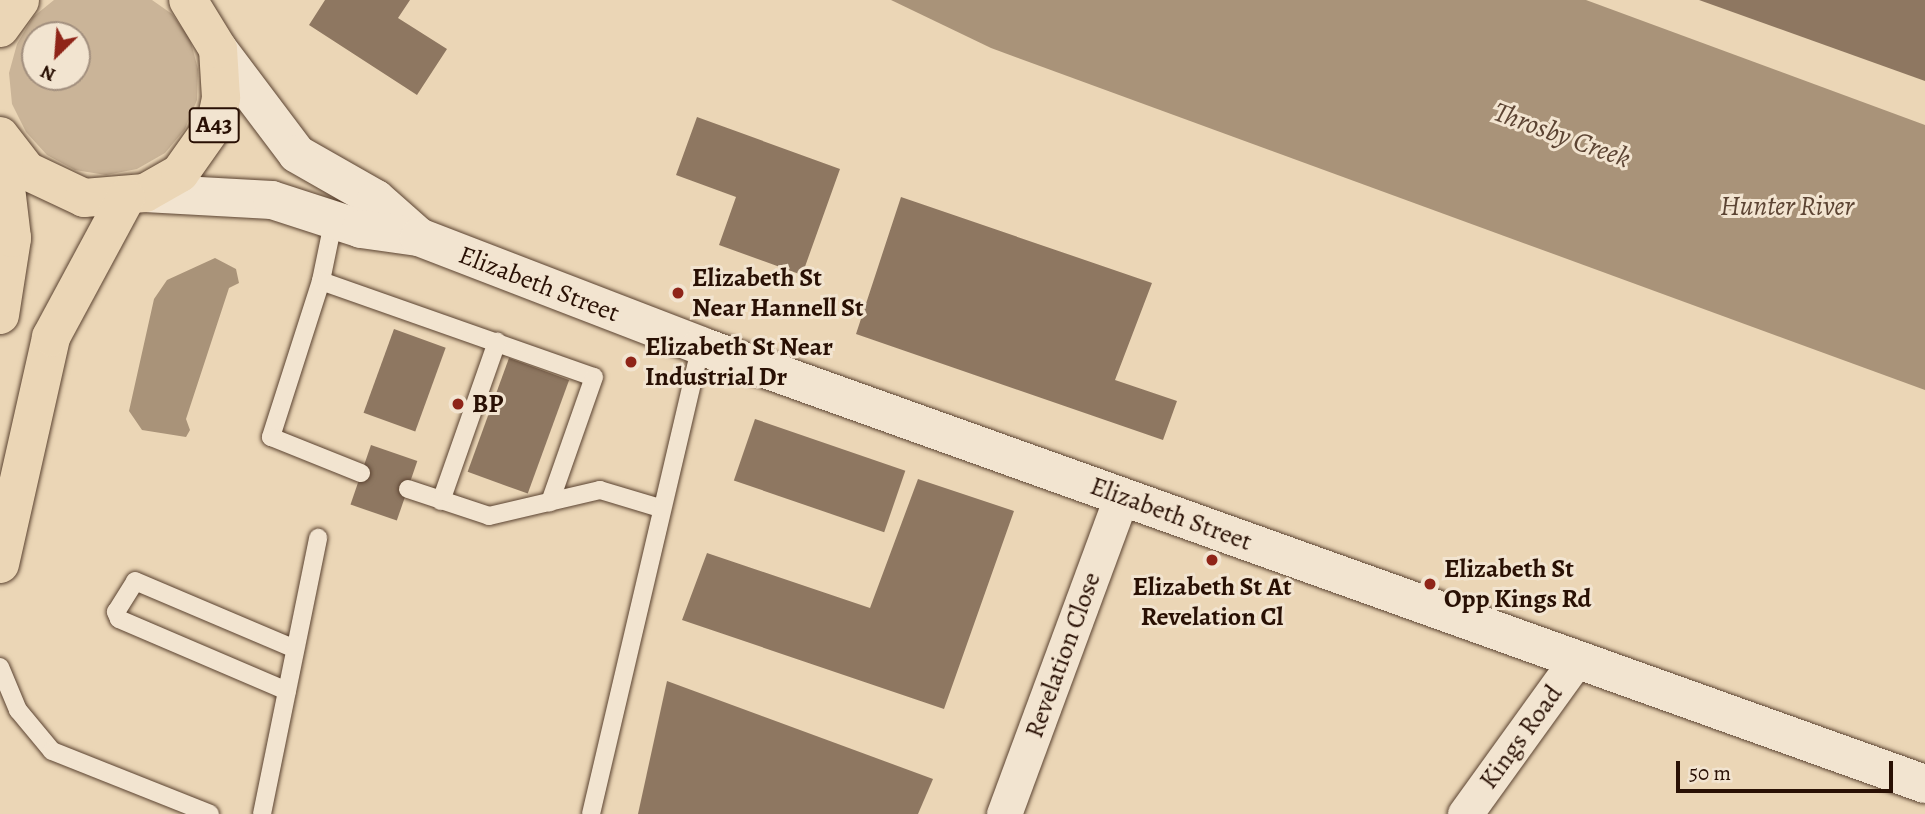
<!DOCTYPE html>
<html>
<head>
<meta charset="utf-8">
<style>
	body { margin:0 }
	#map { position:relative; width:1925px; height:814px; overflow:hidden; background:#ebd6b6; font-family:Alegreya,serif }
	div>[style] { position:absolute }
	.green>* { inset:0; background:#cab498 }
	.water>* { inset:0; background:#a99379 }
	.building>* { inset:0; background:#8e7761; transform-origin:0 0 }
	.roads { filter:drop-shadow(0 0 2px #5a4230) drop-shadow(0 0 2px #5a4230) }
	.service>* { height:18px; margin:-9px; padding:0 9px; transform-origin:9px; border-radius:9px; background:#f2e4d0 }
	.minor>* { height:35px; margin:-17.5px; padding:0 17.5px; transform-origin:17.5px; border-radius:17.5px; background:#f2e4d0 }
	.secondary>* { height:38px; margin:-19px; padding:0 19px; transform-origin:19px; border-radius:19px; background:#f2e4d0 }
	.trunk>* { height:38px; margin:-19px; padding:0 19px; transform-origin:19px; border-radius:19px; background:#ebd6b6 }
	.dots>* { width:19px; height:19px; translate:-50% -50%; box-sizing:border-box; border:4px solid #f2e4d0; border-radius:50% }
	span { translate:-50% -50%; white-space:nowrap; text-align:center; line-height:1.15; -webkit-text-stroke:6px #f2e4d0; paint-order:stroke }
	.shield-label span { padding:2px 5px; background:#f2e4d0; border:2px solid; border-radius:5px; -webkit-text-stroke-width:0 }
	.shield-label { font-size:24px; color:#291004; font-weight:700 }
	.poi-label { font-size:26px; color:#291004; font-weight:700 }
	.left { translate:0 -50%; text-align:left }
	.street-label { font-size:26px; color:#291004 }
	.water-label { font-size:28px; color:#5c4433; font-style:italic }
	.north { position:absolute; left:21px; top:21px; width:70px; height:70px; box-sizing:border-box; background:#f2e4d0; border:2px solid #a28f7e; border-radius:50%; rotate:205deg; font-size:19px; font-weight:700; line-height:28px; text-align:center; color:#291004 }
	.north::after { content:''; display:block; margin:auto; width:24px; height:32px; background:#8f2418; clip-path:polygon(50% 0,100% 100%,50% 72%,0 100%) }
	.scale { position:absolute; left:1676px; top:761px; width:217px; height:32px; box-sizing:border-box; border:4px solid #291004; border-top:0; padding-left:9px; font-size:21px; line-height:24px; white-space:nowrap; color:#291004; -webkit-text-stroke:5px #f2e4d0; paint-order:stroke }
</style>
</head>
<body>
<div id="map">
	<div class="green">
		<i style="clip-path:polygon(evenodd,54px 0,152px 0,172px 14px,190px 39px,198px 69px,197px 100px,185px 129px,165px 153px,137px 169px,106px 175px,75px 170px,47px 155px,26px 132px,12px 104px,9px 73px,17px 44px,33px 17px,54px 0,35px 35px,77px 35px,77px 77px,35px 77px,35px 35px)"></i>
	</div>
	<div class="water">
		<i style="clip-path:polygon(891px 0,1586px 0,1925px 125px,1925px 390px,991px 48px)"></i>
		<i style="clip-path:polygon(215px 258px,236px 269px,239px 283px,229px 288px,186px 419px,190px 430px,186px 437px,142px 430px,129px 411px,154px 299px,167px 280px)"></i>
	</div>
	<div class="building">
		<i style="clip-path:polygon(325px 0,410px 0,398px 18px,447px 49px,417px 95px,309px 25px)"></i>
		<i style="clip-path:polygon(1699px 0,1925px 0,1925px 81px)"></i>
		<i style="clip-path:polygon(697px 117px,840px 169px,802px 275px,719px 245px,736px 197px,676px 175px)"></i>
		<i style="clip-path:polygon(901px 197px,1152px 283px,1115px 380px,1177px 401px,1163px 440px,856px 334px)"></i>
		<i style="left:394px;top:329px;width:55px;height:89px;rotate:20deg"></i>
		<i style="left:509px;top:358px;width:64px;height:121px;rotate:20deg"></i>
		<i style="left:755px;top:419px;width:159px;height:65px;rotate:19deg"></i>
		<i style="left:371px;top:445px;width:49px;height:63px;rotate:19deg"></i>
		<i style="clip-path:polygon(918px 479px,1014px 511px,944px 709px,682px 620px,707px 553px,870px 608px)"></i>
		<i style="clip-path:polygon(667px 681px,933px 779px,918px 814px,638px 814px)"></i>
	</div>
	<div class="roads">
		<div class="service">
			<i style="left:334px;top:218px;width:64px;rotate:101.7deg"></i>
			<i style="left:321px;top:281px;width:164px;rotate:107.8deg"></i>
			<i style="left:271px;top:437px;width:97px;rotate:21.8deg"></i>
			<i style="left:321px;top:281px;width:289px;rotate:19.4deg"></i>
			<i style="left:594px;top:377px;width:133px;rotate:109.4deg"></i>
			<i style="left:408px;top:489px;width:85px;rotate:18.4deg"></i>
			<i style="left:489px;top:516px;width:114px;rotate:-13.2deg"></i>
			<i style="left:600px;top:490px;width:63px;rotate:16.7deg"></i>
			<i style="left:441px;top:501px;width:169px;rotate:-70.6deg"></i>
			<i style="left:0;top:667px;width:47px;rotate:67.3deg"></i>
			<i style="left:18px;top:710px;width:53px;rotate:50.3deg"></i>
			<i style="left:52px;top:751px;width:170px;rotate:21.7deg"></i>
			<i style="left:287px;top:691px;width:183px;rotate:-156.8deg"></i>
			<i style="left:119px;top:619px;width:8px;rotate:-113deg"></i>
			<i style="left:116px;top:612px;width:36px;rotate:-58deg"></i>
			<i style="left:135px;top:581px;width:174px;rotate:23deg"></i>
			<i style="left:262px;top:814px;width:282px;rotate:-78.5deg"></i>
			<i style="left:591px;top:814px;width:481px;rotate:-76.8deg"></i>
		</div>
		<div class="minor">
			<i style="left:1004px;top:814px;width:338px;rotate:-69.7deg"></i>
			<i style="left:1465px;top:814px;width:190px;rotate:-54.2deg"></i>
		</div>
		<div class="secondary">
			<i style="left:218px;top:49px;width:131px;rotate:53deg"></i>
			<i style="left:297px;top:154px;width:91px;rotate:29.7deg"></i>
			<i style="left:376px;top:199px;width:57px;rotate:41.5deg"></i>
			<i style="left:145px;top:193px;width:127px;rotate:3.2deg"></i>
			<i style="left:272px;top:200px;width:94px;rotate:18deg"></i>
			<i style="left:361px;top:229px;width:59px;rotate:7.9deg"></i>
			<i style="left:419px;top:237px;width:302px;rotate:21.1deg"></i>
			<i style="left:701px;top:346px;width:1300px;rotate:19.69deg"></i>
		</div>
		<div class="trunk">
			<i style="left:0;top:28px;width:34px;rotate:-54deg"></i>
			<i style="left:0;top:136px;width:44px;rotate:52.4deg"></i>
			<i style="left:27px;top:171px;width:63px;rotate:25.3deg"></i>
			<i style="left:84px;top:198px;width:61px;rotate:-4.7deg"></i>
			<i style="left:145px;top:193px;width:40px;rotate:-29.7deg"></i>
			<i style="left:180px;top:173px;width:62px;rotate:-54.8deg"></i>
			<i style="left:216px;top:122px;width:25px;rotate:-78deg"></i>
			<i style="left:221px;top:98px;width:49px;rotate:-93.5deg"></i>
			<i style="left:218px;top:49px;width:57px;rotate:-121.5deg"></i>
			<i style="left:0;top:315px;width:78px;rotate:-81.1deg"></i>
			<i style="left:12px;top:238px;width:102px;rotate:-96.8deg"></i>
			<i style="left:0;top:564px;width:233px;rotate:-77.3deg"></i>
			<i style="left:51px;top:337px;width:158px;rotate:-61.7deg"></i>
		</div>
	</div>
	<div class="dots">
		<i style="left:678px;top:293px;background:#8f2418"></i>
		<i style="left:631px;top:362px;background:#8f2418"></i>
		<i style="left:458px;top:404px;background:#8f2418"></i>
		<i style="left:1212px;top:560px;background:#8f2418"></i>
		<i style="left:1430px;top:584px;background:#8f2418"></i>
	</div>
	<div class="shield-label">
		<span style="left:214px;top:125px">A43</span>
	</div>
	<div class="poi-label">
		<span class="left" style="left:692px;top:293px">Elizabeth St<br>Near Hannell St</span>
		<span class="left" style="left:645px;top:362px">Elizabeth St Near<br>Industrial Dr</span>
		<span class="left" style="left:472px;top:404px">BP</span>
		<span class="left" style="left:1444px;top:584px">Elizabeth St<br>Opp Kings Rd</span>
		<span style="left:1212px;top:602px">Elizabeth St At<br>Revelation Cl</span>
	</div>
	<div class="street-label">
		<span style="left:539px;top:284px;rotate:21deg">Elizabeth Street</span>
		<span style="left:1171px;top:514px;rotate:20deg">Elizabeth Street</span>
		<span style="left:1063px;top:655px;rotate:-70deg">Revelation Close</span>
		<span style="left:1521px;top:737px;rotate:-54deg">Kings Road</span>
	</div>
	<div class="water-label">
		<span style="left:1562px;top:135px;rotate:20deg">Throsby Creek</span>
		<span style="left:1787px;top:206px">Hunter River</span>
	</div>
	<div class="north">N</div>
	<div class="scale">50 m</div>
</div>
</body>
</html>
